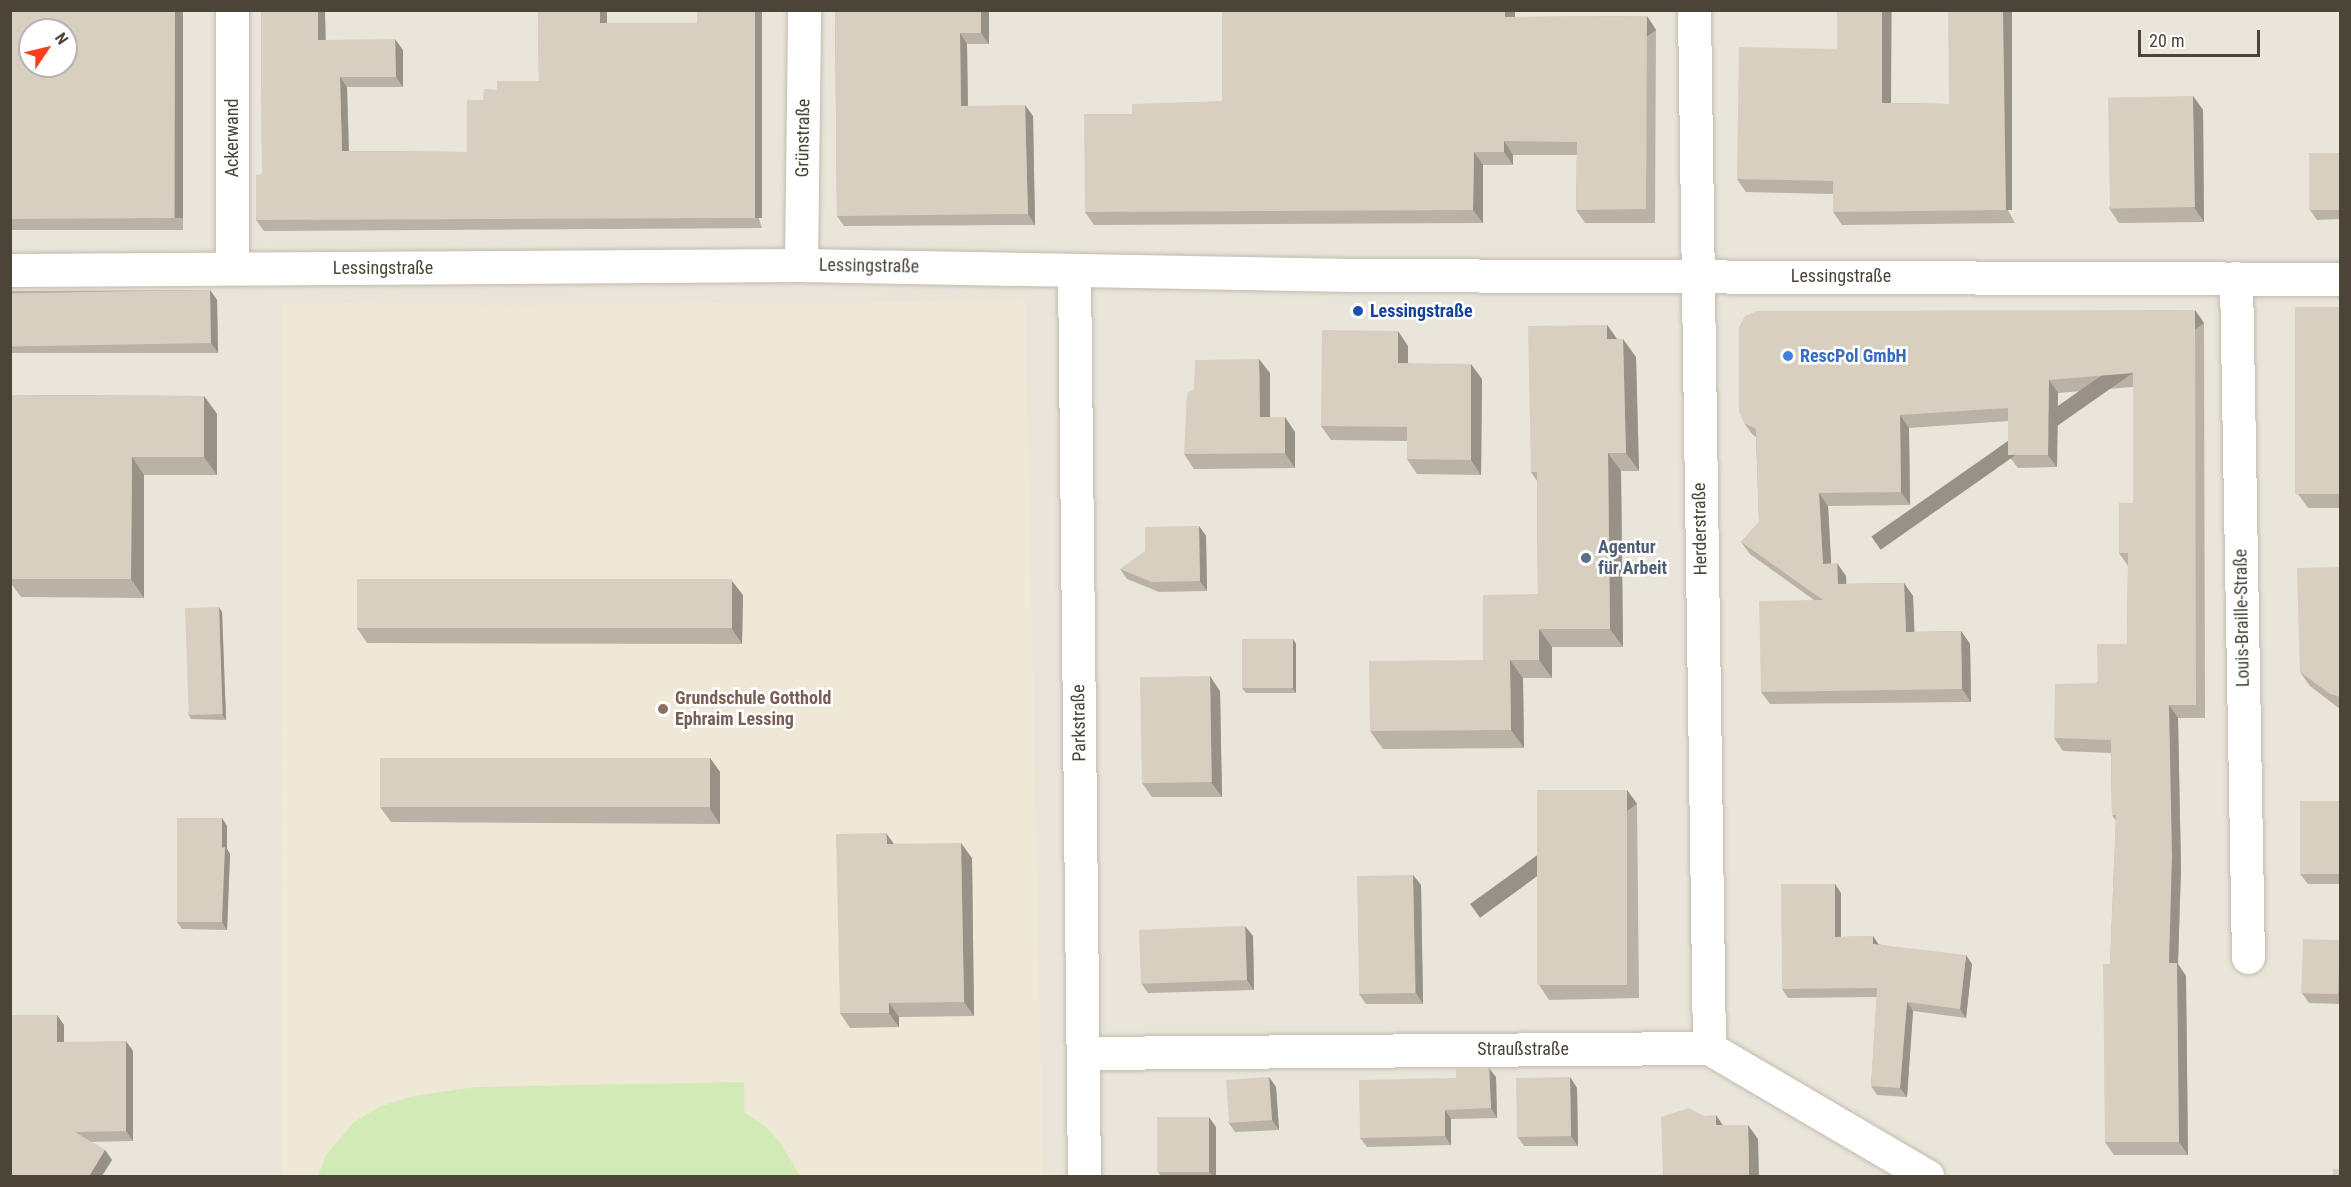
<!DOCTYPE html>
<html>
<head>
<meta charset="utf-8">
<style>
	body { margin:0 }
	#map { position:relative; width:2351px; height:1187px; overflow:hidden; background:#f6f3ec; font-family:"Roboto Condensed",sans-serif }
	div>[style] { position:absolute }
	.residential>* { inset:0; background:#eae5da }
	.education>* { inset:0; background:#efe8d6 }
	.green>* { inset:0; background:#d2eab5 }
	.roads { filter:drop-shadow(0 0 2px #c2bbae) drop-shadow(0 0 2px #c2bbae) }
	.minor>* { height:33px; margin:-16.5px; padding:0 16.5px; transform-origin:16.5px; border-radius:16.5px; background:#fff }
	.wall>* { inset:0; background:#bab2a6; transform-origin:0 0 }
	.shaded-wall>* { inset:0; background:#979187; transform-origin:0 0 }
	.building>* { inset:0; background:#d8cfc1; transform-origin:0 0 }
	.dots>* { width:16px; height:16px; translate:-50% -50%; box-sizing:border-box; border:3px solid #fff; border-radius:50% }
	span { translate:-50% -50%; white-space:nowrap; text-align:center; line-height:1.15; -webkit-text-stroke:5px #fff; paint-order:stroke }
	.street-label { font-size:18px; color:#4b4439 }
	.transit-label { font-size:18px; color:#164399; font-weight:700 }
	.left { translate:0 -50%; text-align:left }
	.shop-label { font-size:18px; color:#366cbe; font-weight:700 }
	.service-label { font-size:18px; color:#4e5e75; font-weight:700 }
	.education-label { font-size:18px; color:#785e54; font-weight:700 }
	.frame { position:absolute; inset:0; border:12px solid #4b4439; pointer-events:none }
	.north { position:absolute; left:18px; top:18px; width:60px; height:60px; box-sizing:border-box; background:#fff; border:2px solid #b7b4b0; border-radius:50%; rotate:55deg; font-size:16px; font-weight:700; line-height:24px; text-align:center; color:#4b4439 }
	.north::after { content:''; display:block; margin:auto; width:21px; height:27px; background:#fc3f1d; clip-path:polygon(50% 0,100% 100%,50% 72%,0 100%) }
	.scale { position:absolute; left:2138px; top:30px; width:122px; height:27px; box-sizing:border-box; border:3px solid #4b4439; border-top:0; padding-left:8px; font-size:18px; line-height:21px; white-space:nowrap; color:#4b4439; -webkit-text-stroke:4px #fff; paint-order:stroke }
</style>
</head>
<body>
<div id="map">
	<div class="residential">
		<i style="clip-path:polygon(evenodd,11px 11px,2340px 11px,2340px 1176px,11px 1176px,11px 11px,30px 30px,66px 30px,66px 66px,30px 66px,30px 30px)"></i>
	</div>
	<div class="education">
		<i style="clip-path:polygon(1025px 300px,1043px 1176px,281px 1176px,282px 302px,496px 305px)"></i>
	</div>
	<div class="green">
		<i style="clip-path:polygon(744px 1082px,745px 1113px,766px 1127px,781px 1144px,800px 1176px,318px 1176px,326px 1155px,354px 1122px,379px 1107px,413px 1096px,476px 1087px)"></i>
	</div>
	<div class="roads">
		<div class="minor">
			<i style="left:232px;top:10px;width:256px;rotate:90deg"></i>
			<i style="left:1694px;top:10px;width:1038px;rotate:89.17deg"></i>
			<i style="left:801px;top:265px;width:255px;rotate:-89.3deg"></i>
			<i style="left:10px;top:270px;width:791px;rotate:-0.36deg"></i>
			<i style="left:801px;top:265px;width:551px;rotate:1.04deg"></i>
			<i style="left:1352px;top:275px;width:988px;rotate:0.23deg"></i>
			<i style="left:1074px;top:270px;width:906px;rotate:89.37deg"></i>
			<i style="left:2236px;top:278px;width:679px;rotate:88.99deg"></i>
			<i style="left:1083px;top:1053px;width:626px;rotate:-0.46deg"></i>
			<i style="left:1709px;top:1048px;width:253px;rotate:30.4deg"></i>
		</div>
	</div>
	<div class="wall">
		<i style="left:10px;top:10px;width:173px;height:220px"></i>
		<i style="clip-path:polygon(261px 10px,325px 10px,325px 40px,403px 50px,403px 87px,347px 87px,349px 151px,467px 152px,483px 100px,497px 90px,539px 81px,538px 10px,607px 10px,607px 23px,697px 23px,762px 228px,264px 231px,256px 220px,262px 174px)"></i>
		<i style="clip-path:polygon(835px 10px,989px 10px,989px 44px,967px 44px,968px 106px,1033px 116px,1035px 225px,844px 226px,837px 216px)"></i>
		<i style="clip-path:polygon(1515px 10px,1515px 17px,1647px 16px,1656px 30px,1655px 223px,1585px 223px,1576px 210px,1577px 155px,1513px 155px,1513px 165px,1483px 165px,1483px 223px,1094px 225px,1085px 212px,1132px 114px,1222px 101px)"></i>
		<i style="clip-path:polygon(1837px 10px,1929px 10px,1892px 11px,1891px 103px,1949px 104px,2015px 223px,1842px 225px,1833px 212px,1833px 194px,1746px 192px,1737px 179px,1837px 49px)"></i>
		<i style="clip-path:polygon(2193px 96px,2203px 110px,2204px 222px,2119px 223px,2109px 208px)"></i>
		<i style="clip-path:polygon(2340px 153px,2340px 219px,2317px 220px,2310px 210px)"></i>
		<i style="clip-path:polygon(210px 290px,217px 300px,218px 353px,10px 353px,10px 291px)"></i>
		<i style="clip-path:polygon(2340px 307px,2340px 508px,2308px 508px,2298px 494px)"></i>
		<i style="clip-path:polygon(2204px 323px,2205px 718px,2178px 718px,2181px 868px,2178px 964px,2186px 976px,2188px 1155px,2114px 1155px,2105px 1142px,2110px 964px,2116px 821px,2112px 815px,2111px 753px,2063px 751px,2054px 738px,2127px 644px,2128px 566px,2119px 553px,2133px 503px,2133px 387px,2058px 393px,2057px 467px,2018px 468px,2008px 455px,2008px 421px,1909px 428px,1910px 505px,1828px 506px,1831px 564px,1846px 576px,1846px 584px,1904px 583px,1913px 596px,1914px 632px,1961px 631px,1970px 644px,1971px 702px,1770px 704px,1761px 692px,1814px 600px,1750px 554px,1741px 542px,1759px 522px,1756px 437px,1753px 435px,1744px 423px)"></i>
		<i style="clip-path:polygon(1607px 325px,1617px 339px,1636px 357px,1639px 471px,1621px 471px,1623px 647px,1552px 647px,1552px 678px,1523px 678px,1524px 748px,1383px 749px,1370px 731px,1483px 660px,1538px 594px,1537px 481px,1531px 472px)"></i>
		<i style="clip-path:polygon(1408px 346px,1408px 363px,1482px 379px,1481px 475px,1417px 474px,1407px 459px,1407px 441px,1331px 440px,1321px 426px)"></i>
		<i style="clip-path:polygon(1270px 373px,1270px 417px,1295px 432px,1295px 468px,1194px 469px,1184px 454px)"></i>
		<i style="clip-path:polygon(10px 395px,204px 396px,217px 414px,217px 475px,144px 475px,144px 598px,21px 597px,10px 582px)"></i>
		<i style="clip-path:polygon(1199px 526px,1206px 536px,1207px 591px,1159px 592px,1127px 579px,1120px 569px)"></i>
		<i style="clip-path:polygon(2340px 567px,2340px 709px,2310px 686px,2300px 672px)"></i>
		<i style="clip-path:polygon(743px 595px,742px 644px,367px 643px,357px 628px)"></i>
		<i style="clip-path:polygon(222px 612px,226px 720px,191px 719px,188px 714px)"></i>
		<i style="clip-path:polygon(1293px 639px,1296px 644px,1296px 693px,1246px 693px,1242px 688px)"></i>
		<i style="clip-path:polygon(1220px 691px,1222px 797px,1152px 797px,1142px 783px)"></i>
		<i style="clip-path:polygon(710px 758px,720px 772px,720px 824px,391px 822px,380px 807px)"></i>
		<i style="clip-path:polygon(1627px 790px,1637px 804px,1639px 998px,1549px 1000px,1539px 985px)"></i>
		<i style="clip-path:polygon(2340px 801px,2340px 884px,2308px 884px,2300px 874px)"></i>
		<i style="clip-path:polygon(222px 818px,227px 826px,227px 849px,230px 854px,227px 930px,182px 929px,177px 922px)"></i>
		<i style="clip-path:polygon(894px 844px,972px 858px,974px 1016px,899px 1017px,899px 1027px,850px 1028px,840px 1013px)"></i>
		<i style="clip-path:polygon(1413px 875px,1421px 885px,1423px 1004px,1366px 1004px,1359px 994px)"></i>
		<i style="clip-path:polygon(1841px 893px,1841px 937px,1873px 936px,1878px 944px,1972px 964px,1966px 1018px,1913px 1011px,1907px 1097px,1877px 1095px,1871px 1086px,1877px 997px,1788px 998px,1782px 989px)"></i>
		<i style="clip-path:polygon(1253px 936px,1254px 990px,1148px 993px,1141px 983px)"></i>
		<i style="clip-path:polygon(2340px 940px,2340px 1004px,2309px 1003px,2302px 993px)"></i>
		<i style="clip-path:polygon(57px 1015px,64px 1025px,64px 1042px,133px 1051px,133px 1141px,91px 1142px,105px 1150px,112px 1160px,10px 1176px)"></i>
		<i style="clip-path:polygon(1269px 1077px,1276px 1087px,1279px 1130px,1235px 1132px,1228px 1122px)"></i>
		<i style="clip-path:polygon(1496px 1077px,1497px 1118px,1451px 1119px,1451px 1145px,1367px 1147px,1360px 1138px,1456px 1078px)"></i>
		<i style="clip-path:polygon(1570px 1077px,1577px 1088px,1578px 1146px,1524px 1146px,1517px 1136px)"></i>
		<i style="clip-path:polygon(1216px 1127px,1216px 1176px,1161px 1176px,1158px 1172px)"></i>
	</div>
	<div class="shaded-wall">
		<i style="left:175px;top:10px;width:8px;height:208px"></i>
		<i style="clip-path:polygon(318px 10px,325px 10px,326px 50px,318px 40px)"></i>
		<i style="clip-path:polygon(600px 10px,607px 10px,607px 33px,600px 23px)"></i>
		<i style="left:755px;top:10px;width:7px;height:208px"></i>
		<i style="clip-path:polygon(981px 10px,989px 10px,989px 44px,981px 33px)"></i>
		<i style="clip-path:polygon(1505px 10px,1515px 10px,1515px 30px,1505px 17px)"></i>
		<i style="left:1882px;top:10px;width:9px;height:93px"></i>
		<i style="left:2003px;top:10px;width:9px;height:200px"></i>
		<i style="left:1647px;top:16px;width:17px;height:193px;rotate:57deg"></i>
		<i style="clip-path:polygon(960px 33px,967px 44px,968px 117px,961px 106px)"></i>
		<i style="clip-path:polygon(395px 39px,403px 50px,403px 87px,396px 77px)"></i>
		<i style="clip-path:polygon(340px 77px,347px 87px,349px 162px,342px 151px)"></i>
		<i style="clip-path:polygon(2193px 96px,2203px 110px,2204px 222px,2194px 207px)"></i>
		<i style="clip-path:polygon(1025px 105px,1033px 116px,1035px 225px,1028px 214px)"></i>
		<i style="clip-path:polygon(1504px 141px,1513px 155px,1513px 165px,1504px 152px)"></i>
		<i style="clip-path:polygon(1474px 152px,1483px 165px,1483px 223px,1473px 210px)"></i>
		<i style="clip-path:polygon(210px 290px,217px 300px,218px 353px,211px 343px)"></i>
		<i style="left:2195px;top:310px;width:16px;height:395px;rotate:55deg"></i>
		<i style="clip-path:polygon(1607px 325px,1620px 343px,1607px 339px)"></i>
		<i style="clip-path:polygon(1398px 331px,1408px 346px,1408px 378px,1398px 363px)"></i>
		<i style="clip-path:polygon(1623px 339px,1636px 357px,1639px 471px,1626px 453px)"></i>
		<i style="clip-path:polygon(1259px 359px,1270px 373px,1270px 432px,1260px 417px)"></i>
		<i style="clip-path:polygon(1471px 364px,1482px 379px,1481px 475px,1471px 460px)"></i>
		<i style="clip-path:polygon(2049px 380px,2058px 393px,2057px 467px,2048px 455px)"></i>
		<i style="clip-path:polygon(204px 396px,217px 414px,217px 475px,204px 457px)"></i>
		<i style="clip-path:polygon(1900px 415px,1909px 428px,1910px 505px,1901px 492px)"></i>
		<i style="clip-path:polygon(1285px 417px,1295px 432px,1295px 468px,1285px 453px)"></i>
		<i style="clip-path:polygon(1608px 453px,1621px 471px,1623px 647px,1610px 629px)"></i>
		<i style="clip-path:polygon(132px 457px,144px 475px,144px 598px,131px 579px)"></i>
		<i style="clip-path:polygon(1819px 493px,1828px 506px,1832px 577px,1823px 564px)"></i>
		<i style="clip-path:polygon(1199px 526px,1206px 536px,1207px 591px,1200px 581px)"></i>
		<i style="clip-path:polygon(1837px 563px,1846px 576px,1847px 597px,1838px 584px)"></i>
		<i style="clip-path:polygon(732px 581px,743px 595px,742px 644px,732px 629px)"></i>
		<i style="clip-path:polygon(1904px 583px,1913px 596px,1915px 645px,1906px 632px)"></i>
		<i style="clip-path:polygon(219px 607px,222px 612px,226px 720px,222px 714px)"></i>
		<i style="clip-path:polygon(1539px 629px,1552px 647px,1552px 678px,1539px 660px)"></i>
		<i style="clip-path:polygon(1961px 631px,1970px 644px,1971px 702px,1962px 689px)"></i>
		<i style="clip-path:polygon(1293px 639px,1296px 644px,1296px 693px,1292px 688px)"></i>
		<i style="clip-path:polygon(1510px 660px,1523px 678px,1524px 748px,1511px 730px)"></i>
		<i style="clip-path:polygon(1210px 676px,1220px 691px,1222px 797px,1211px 782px)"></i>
		<i style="clip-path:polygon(2169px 705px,2178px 718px,2181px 868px,2178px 964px,2186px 976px,2188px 1155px,2179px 1142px,2169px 963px)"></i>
		<i style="clip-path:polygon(710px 758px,720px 772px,720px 824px,710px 809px)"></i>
		<i style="left:1627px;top:790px;width:17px;height:194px;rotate:54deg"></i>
		<i style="clip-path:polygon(222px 818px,227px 826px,227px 849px,230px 854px,227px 930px,222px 922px)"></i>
		<i style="clip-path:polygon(886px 833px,897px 848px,887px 844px)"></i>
		<i style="clip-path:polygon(961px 843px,972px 858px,974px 1016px,964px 1002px)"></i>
		<i style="clip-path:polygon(1413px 875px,1421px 885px,1423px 1004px,1416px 993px)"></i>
		<i style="clip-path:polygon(1835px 884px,1841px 893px,1841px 946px,1835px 937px)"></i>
		<i style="clip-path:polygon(1245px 926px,1253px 936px,1254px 990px,1247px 980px)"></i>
		<i style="clip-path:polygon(1873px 936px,1879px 945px,1873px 944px)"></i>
		<i style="clip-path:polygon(1966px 955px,1972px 964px,1966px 1018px,1960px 1009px)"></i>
		<i style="clip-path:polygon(1907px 1002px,1913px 1011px,1907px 1097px,1900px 1088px)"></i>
		<i style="clip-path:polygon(889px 1003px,899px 1017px,899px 1027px,889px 1013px)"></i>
		<i style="clip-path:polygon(57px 1015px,64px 1025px,64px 1052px,57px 1042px)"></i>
		<i style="clip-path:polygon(126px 1041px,133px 1051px,133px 1141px,126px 1131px)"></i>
		<i style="clip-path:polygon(1489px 1068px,1496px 1077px,1497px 1118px,1491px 1108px)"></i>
		<i style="clip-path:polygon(1269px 1077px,1276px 1087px,1279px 1130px,1272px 1120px)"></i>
		<i style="clip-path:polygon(1570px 1077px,1577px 1088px,1578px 1146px,1571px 1136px)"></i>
		<i style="clip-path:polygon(1445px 1110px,1451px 1119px,1451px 1145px,1445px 1136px)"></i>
		<i style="clip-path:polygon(1716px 1115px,1726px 1130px,1716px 1125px)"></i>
		<i style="clip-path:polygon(1209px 1117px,1216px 1127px,1216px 1176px,1213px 1176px,1209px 1172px)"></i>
		<i style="clip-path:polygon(1748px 1125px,1758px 1139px,1759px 1176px,1749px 1176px)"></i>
		<i style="clip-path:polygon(105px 1150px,112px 1160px,102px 1176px,89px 1176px)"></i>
	</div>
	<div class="building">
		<i style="clip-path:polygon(evenodd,10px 10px,175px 10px,174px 218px,10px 219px,10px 10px,30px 30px,66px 30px,66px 66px,30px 66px,30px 30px)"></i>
		<i style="clip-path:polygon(261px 10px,318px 10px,318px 40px,395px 39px,396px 77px,340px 77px,342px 151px,467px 152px,467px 100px,483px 100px,484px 89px,497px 90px,497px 81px,539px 81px,538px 10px,600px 10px,600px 23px,697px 23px,697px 10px,755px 10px,755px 218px,256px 220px,256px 175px,262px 174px)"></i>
		<i style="clip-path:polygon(835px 10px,981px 10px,981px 33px,960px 33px,961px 106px,1025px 105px,1028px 214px,837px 216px)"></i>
		<i style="clip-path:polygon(1222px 10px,1505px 10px,1505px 17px,1647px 16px,1646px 209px,1576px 210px,1577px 142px,1504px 141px,1504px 152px,1474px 152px,1473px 210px,1085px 212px,1084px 114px,1132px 114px,1132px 104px,1222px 101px)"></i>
		<i style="clip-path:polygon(1837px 10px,1882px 10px,1882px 103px,1949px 104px,1948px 10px,2003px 10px,2006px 210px,1833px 212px,1833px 181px,1737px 179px,1739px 47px,1837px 49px)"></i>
		<i style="left:2193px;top:96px;width:111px;height:85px;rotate:89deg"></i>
		<i style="left:2340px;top:153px;width:57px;height:31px;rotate:90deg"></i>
		<i style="left:210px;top:290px;width:53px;height:200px;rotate:89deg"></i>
		<i style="left:2295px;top:307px;width:45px;height:187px"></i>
		<i style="clip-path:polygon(2195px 310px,2196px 705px,2169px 705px,2172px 855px,2169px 963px,2177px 963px,2179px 1142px,2105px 1142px,2103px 964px,2110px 964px,2116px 815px,2112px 815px,2111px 740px,2054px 738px,2055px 684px,2098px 683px,2097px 644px,2127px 644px,2128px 553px,2119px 553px,2119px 503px,2133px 503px,2133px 373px,2049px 380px,2048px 455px,2008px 455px,2008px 408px,1900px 415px,1901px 492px,1819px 493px,1823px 564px,1837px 563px,1838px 584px,1904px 583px,1906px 632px,1961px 631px,1962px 689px,1761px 692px,1759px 601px,1823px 600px,1741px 542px,1759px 522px,1756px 429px,1744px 423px,1739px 411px,1739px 327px,1745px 316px,1757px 311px)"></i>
		<i style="clip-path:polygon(1607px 325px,1607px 339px,1623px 339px,1626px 453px,1608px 453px,1610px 629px,1539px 629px,1539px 660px,1510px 660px,1511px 730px,1370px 731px,1369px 661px,1483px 660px,1483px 595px,1538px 594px,1537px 472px,1531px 472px,1528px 326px)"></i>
		<i style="clip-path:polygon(1322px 330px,1398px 331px,1398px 363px,1471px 364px,1471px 460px,1407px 459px,1407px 427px,1321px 426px)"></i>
		<i style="clip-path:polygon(1259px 359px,1260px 417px,1285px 417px,1285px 453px,1184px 454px,1187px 393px,1194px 389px,1195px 360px)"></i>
		<i style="clip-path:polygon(10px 395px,204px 396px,204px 457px,132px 457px,131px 579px,10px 579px)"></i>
		<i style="clip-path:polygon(1199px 526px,1200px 581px,1152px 582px,1120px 569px,1145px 551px,1145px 527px)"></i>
		<i style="clip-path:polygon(2340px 567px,2340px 697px,2330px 694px,2300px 672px,2297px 568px)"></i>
		<i style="left:357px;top:579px;width:375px;height:49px"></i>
		<i style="left:219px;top:607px;width:107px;height:34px;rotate:88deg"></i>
		<i style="left:1242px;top:639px;width:51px;height:49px"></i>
		<i style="left:1210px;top:676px;width:106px;height:70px;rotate:89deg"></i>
		<i style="left:380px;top:758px;width:330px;height:49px"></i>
		<i style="left:1537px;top:790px;width:90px;height:195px"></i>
		<i style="left:2300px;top:801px;width:40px;height:73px"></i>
		<i style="clip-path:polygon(177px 818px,222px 818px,222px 848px,225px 847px,222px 922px,177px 922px)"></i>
		<i style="clip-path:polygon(886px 833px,887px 844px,961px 843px,964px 1002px,889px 1003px,889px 1013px,840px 1013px,836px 834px)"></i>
		<i style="left:1413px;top:875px;width:118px;height:56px;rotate:89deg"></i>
		<i style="clip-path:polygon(1781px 884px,1835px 884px,1835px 937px,1873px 936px,1873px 944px,1966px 955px,1960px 1009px,1907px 1002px,1900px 1088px,1871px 1086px,1877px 988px,1782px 989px)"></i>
		<i style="left:1245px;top:926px;width:54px;height:106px;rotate:88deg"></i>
		<i style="left:2303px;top:939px;width:37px;height:54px;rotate:2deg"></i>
		<i style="clip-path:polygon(10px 1015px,57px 1015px,57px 1042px,126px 1041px,126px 1131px,75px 1132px,105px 1150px,89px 1176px,10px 1176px)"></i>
		<i style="clip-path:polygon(1489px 1068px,1491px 1108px,1445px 1110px,1445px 1136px,1360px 1138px,1359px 1080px,1456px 1078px,1456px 1069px)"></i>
		<i style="left:1269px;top:1077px;width:43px;height:43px;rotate:86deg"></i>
		<i style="left:1570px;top:1077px;width:59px;height:54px;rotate:89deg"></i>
		<i style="clip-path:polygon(1689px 1108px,1704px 1116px,1716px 1115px,1716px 1125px,1748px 1125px,1749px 1176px,1663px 1176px,1661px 1117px)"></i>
		<i style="left:1157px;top:1117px;width:52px;height:55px"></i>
		<i style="left:2333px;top:1169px;width:7px;height:7px"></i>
	</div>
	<div class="dots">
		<i style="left:1358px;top:311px;background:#1a4fb4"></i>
		<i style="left:1788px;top:356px;background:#3f7fe0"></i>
		<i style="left:1586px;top:558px;background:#5c6f8a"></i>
		<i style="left:663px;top:709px;background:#8d6e63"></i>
	</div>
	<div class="street-label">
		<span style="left:232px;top:138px;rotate:-90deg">Ackerwand</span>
		<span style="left:803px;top:138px;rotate:-89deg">Grünstraße</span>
		<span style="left:869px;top:266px;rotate:1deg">Lessingstraße</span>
		<span style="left:383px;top:268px">Lessingstraße</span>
		<span style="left:1841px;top:276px">Lessingstraße</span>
		<span style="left:1700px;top:529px;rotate:-91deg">Herderstraße</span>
		<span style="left:2242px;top:618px;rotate:-91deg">Louis-Braille-Straße</span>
		<span style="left:1079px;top:723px;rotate:-91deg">Parkstraße</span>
		<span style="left:1523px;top:1049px">Straußstraße</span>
	</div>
	<div class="transit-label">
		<span class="left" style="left:1370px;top:311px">Lessingstraße</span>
	</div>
	<div class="shop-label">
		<span class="left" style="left:1800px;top:356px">RescPol GmbH</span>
	</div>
	<div class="service-label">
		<span class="left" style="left:1598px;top:558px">Agentur<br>für Arbeit</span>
	</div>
	<div class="education-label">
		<span class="left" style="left:675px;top:709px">Grundschule Gotthold<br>Ephraim Lessing</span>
	</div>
	<div class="frame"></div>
	<div class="north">N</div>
	<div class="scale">20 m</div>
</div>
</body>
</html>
